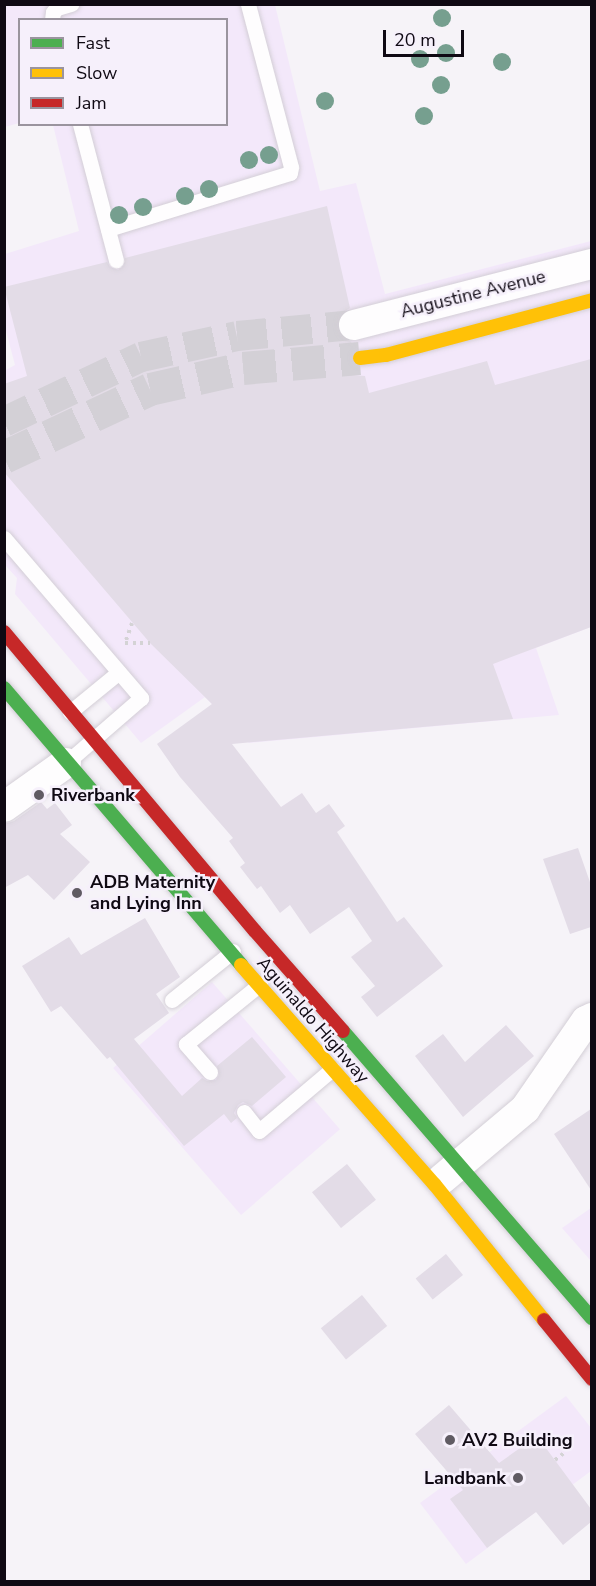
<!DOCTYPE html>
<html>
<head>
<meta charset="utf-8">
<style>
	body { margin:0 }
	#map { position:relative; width:596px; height:1586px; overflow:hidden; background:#f6f3f8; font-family:"Nunito Sans",sans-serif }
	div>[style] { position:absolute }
	.built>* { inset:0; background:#f3e8fa; transform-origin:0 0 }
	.building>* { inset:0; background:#e3dce7; transform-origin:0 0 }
	.street-tunnel>* { height:30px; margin-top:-15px; transform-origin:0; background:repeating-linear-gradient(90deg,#d3d0d6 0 30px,transparent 0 45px) }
	.secondary-tunnel>* { height:33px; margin-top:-16.5px; transform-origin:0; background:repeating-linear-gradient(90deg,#d3d0d6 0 33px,transparent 0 49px) }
	.path>* { height:4px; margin-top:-2px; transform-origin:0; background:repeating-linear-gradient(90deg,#d4d3d5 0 3px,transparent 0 7.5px) }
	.roads { filter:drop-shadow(0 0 2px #d3ced6) drop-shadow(0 0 2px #d3ced6) }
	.lane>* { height:15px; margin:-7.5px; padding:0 7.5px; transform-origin:7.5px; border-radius:7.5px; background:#fefdfe }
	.street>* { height:30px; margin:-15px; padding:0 15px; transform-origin:15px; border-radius:15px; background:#fefdfe }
	.fast>* { height:14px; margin:-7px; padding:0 7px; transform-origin:7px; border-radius:7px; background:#4caf50 }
	.slow>* { height:14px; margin:-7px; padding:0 7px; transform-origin:7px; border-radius:7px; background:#ffc107 }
	.jam>* { height:14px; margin:-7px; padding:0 7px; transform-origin:7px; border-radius:7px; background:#c62828 }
	.trees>* { width:18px; height:18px; margin:-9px; border-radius:50%; background:#769f8f }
	.dots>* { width:16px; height:16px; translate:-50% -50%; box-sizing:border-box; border:3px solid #f6f0fb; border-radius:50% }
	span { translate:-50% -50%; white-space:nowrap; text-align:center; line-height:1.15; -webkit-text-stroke:5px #f6f0fb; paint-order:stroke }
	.street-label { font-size:18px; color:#0f0913 }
	.poi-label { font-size:18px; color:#0f0913; font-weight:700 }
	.left { translate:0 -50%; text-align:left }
	.right { translate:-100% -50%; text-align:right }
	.frame { position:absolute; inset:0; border:6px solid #0f0913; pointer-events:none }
	.legend { position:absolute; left:18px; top:18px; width:210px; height:108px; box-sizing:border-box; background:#f6f0fb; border:2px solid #9a949e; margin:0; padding:8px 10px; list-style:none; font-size:18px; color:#0f0913 }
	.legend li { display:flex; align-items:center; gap:12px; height:30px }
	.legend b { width:30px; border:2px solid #9a949e }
	.scale { position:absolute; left:383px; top:30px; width:81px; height:27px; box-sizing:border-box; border:3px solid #0f0913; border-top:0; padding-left:8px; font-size:18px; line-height:21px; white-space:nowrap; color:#0f0913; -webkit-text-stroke:4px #f6f0fb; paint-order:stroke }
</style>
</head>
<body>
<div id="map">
	<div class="built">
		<i style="clip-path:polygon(5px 5px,275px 5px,320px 191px,356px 183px,385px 294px,591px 241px,591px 627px,536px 648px,559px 715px,249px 743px,205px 697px,141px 743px,15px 594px,17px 578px,5px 565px,4px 371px,15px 365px,5px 327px,5px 254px,79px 231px,53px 125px,226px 124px,226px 20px,20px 20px,19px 123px,5px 127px)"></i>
		<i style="left:212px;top:982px;width:195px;height:131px;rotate:49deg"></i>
		<i style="clip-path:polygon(591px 1208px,591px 1261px,562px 1228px)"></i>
		<i style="clip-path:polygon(566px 1396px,591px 1428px,591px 1471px,466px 1564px,420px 1503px)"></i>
	</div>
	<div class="building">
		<i style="clip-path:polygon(327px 206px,350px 308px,342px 313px,337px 321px,341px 337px,352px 342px,343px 350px,342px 361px,345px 370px,352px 375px,365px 376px,369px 393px,487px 361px,495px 385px,591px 359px,591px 627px,493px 664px,513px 719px,232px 744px,281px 807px,302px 793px,316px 813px,329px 804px,345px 826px,337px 832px,397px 922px,404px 917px,443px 966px,377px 1017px,361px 997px,375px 986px,351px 957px,372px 941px,349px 907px,310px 934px,290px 905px,280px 913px,261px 886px,257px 889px,240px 867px,245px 863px,229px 841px,233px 838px,180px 777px,157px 744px,212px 704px,150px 643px,4px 472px,4px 384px,27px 376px,4px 287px,107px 262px,110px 267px,118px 270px,123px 266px,125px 258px)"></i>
		<i style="clip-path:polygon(41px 802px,47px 809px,55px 803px,72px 825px,60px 834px,90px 862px,54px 900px,28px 875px,4px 888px,4px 824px,14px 821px)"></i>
		<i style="clip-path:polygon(578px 848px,591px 885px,591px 927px,570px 934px,543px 859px)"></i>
		<i style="clip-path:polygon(145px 918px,180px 977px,156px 994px,169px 1013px,134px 1039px,182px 1096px,202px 1078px,207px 1081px,216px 1080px,219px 1075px,217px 1066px,252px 1037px,286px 1077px,252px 1106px,243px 1102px,238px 1105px,234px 1113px,237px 1118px,231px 1123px,224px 1114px,184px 1146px,110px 1057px,107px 1059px,61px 1006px,51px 1012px,22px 966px,69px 937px,81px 955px)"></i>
		<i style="clip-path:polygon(506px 1025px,534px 1056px,463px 1117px,415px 1056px,443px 1034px,465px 1062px)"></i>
		<i style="clip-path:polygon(591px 1109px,591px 1190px,554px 1134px)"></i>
		<i style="left:347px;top:1164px;width:46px;height:45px;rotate:51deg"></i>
		<i style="left:446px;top:1254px;width:27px;height:39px;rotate:51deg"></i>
		<i style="left:362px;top:1295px;width:40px;height:53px;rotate:51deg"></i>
		<i style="clip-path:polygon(449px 1405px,499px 1463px,537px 1436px,591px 1509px,591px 1522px,563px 1545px,536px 1512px,487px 1548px,450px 1499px,463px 1490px,415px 1434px)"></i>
	</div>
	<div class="street-tunnel">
		<i style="left:4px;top:422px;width:152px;rotate:-25.4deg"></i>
		<i style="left:141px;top:357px;width:98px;rotate:-12.3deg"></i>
		<i style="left:237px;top:336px;width:118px;rotate:-5.4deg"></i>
	</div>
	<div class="secondary-tunnel">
		<i style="left:4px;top:457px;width:161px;rotate:-25deg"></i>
		<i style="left:150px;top:389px;width:95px;rotate:-12.7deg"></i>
		<i style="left:243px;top:368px;width:117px;rotate:-4.9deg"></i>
	</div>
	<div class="path">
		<i style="left:132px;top:623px;width:21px;rotate:109deg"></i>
		<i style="left:125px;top:643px;width:25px"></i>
		<i style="left:555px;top:1460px;width:11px;rotate:-38deg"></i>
	</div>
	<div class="roads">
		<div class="lane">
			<i style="left:52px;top:20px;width:8px;rotate:-83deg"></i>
			<i style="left:53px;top:12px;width:6px;rotate:-45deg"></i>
			<i style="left:57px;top:8px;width:15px;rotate:-16deg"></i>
			<i style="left:80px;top:124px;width:141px;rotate:75.2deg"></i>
			<i style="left:108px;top:229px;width:190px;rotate:-17.1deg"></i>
			<i style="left:290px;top:173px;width:6px;rotate:-81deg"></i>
			<i style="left:291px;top:167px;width:169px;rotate:-104.8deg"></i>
			<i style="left:4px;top:538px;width:211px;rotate:49.4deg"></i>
			<i style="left:141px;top:698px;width:99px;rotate:139.1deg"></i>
			<i style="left:70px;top:712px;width:63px;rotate:-39.2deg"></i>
			<i style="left:172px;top:1000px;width:78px;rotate:-38.8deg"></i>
			<i style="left:210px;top:1072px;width:37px;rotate:-131deg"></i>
			<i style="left:186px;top:1044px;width:95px;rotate:-39deg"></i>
			<i style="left:244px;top:1112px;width:24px;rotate:52deg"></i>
			<i style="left:259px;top:1131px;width:96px;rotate:-40.3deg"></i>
		</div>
		<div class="street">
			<i style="left:354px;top:325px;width:246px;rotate:-14.4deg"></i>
			<i style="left:4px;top:807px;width:76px;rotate:-35.4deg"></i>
			<i style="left:442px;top:1179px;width:109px;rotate:-40.1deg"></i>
			<i style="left:525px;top:1109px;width:107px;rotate:-55.3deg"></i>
			<i style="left:586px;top:1021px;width:7px;rotate:-27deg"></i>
		</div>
		<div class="fast">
			<i style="left:4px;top:688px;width:365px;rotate:49.4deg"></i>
			<i style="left:343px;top:1031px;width:380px;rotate:49.1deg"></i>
		</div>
		<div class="slow">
			<i style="left:360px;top:358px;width:26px;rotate:-7deg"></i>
			<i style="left:386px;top:355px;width:213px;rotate:-14.9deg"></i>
			<i style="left:241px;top:965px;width:293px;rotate:48.6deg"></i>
			<i style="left:435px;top:1185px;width:174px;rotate:51.1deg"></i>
		</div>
		<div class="jam">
			<i style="left:4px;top:632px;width:390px;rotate:50deg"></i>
			<i style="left:255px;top:931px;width:133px;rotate:48.7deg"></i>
			<i style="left:544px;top:1320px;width:76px;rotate:50.9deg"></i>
		</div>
	</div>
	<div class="trees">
		<i style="left:442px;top:18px"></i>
		<i style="left:446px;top:53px"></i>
		<i style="left:420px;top:59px"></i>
		<i style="left:502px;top:62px"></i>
		<i style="left:441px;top:85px"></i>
		<i style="left:325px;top:101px"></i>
		<i style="left:424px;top:116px"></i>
		<i style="left:269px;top:155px"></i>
		<i style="left:249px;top:160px"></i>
		<i style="left:209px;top:189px"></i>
		<i style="left:185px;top:196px"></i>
		<i style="left:143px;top:207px"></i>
		<i style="left:119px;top:215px"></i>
	</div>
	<div class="dots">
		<i style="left:39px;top:795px;background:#605b63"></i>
		<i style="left:77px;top:893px;background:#605b63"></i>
		<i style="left:450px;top:1440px;background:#605b63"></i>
		<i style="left:518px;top:1478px;background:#605b63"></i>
	</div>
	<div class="street-label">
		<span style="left:473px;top:294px;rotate:-14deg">Augustine Avenue</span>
		<span style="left:313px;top:1020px;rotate:49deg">Aguinaldo Highway</span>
	</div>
	<div class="poi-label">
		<span class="left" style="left:51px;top:795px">Riverbank</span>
		<span class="left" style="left:90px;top:893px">ADB Maternity<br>and Lying Inn</span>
		<span class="left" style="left:462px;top:1440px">AV2 Building</span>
		<span class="right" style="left:506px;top:1478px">Landbank</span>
	</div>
	<div class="frame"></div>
	<ul class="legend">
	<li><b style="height:8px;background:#4caf50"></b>Fast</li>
	<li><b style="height:8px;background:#ffc107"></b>Slow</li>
	<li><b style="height:8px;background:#c62828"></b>Jam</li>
	</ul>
	<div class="scale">20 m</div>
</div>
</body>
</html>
